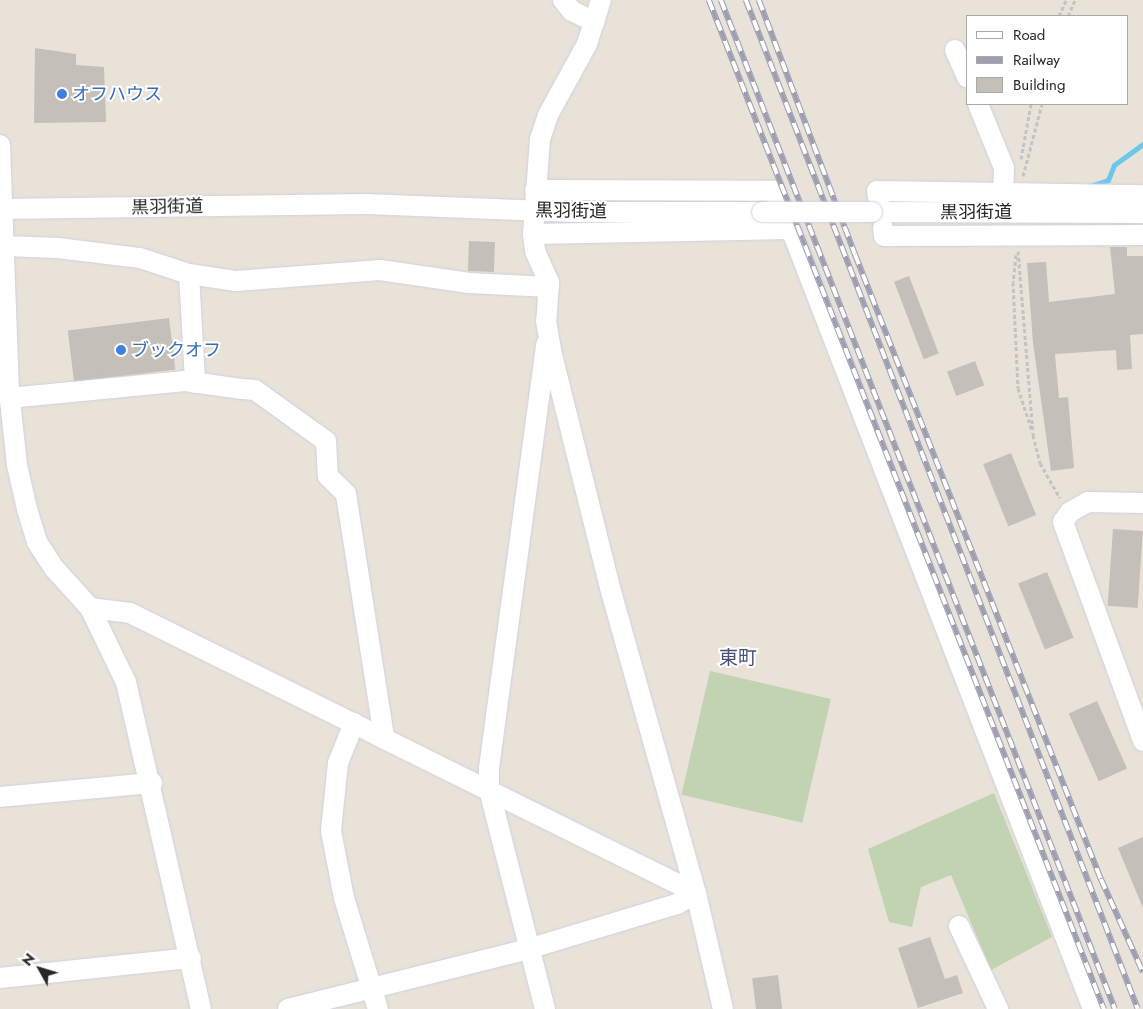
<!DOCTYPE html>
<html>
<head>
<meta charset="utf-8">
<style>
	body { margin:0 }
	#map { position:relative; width:1143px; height:1009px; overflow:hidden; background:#e9e2d8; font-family:Jost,"Noto Sans JP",sans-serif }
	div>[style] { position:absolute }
	.cemetery>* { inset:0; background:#c1d3b0; transform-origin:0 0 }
	.stream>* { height:5px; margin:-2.5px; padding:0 2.5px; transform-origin:2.5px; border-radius:2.5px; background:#6cc8eb }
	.building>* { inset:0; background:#c4bfb8; transform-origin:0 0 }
	.path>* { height:3px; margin-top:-1.5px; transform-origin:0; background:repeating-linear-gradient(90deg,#c3c3c3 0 4px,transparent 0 6.5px) }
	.roads { filter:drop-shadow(0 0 1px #ced1e0) drop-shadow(0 0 1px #ced1e0) }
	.minor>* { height:20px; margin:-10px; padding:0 10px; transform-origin:10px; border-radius:10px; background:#fff }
	.rail>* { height:5.5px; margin-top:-2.75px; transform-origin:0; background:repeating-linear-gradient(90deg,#fff 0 11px,#9c9fb1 0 22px); box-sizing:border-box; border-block:1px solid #9c9fb1 }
	.bridges { filter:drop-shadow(0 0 1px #ced1e0) drop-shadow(0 0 1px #ced1e0) }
	.minor-bridge>* { height:20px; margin:-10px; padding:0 10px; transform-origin:10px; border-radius:10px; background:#fff }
	.dots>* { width:14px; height:14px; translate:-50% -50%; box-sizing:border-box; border:2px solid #fff; border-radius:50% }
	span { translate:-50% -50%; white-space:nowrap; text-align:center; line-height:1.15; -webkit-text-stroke:4px #fff; paint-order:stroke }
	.shop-label { font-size:18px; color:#366cbe }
	.left { translate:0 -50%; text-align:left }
	.street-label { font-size:18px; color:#272727 }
	.neighbourhood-label { font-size:19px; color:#495176 }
	.legend { position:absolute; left:966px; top:15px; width:162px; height:90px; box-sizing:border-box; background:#fff; border:1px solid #a9a9a9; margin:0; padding:6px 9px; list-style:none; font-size:15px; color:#272727 }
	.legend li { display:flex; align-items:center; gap:10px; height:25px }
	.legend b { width:25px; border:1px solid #a9a9a9 }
	.north { position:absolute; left:15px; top:944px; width:50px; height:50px; -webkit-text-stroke:4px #fff; paint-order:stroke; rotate:309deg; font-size:14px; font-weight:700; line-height:20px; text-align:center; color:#272727 }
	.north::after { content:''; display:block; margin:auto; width:18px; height:22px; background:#272727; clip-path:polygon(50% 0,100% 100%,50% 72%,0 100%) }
</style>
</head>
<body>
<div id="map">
	<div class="cemetery">
		<i style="left:710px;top:671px;width:124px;height:127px;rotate:13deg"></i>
		<i style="clip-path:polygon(994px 793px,1052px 937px,991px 970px,951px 875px,921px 887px,912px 927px,889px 922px,868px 849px)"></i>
	</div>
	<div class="stream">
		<i style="left:1090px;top:186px;width:19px;rotate:-18deg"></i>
		<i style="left:1108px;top:180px;width:16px;rotate:-68deg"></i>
		<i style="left:1114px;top:165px;width:36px;rotate:-36deg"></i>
	</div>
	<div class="building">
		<i style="clip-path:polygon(35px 48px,76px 54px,76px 65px,104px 67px,106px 122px,34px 123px)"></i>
		<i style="left:469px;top:241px;width:26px;height:30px;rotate:2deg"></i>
		<i style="clip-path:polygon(1110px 247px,1127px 247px,1127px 256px,1143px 256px,1143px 334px,1130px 335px,1132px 369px,1117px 370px,1116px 350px,1055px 354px,1059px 398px,1068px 397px,1074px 468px,1051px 471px,1033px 343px,1027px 263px,1046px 262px,1049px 302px,1115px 294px)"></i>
		<i style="left:909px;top:276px;width:83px;height:16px;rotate:69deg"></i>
		<i style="left:169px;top:318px;width:52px;height:102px;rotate:83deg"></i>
		<i style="left:975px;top:361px;width:26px;height:30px;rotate:69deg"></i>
		<i style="left:1011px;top:453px;width:67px;height:30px;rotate:68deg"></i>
		<i style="left:1113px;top:529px;width:30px;height:77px;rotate:4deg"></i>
		<i style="left:1047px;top:572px;width:71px;height:31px;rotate:68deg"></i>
		<i style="left:1097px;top:701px;width:74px;height:31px;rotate:66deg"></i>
		<i style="clip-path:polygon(1143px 837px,1143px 908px,1118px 848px)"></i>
		<i style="clip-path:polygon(930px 937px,945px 979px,957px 975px,963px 993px,918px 1008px,898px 948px)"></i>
		<i style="left:778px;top:975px;width:34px;height:26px;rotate:83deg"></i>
	</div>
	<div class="path">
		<i style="left:1059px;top:16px;width:17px;rotate:-66deg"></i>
		<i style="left:1068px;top:16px;width:17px;rotate:-66deg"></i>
		<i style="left:1021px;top:159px;width:56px;rotate:-79.7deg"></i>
		<i style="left:1023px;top:176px;width:74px;rotate:-75.2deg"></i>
		<i style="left:1018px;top:251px;width:185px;rotate:85.3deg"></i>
		<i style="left:1033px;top:435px;width:29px;rotate:76deg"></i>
		<i style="left:1040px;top:463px;width:40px;rotate:60.3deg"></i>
		<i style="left:1016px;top:255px;width:27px;rotate:96deg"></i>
		<i style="left:1013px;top:282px;width:106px;rotate:87.3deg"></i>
		<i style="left:1018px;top:388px;width:45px;rotate:72deg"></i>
	</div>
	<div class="roads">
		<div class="minor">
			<i style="left:563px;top:0;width:14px;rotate:51deg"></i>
			<i style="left:572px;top:11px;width:25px;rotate:26deg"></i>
			<i style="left:601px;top:0;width:46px;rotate:107.7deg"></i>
			<i style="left:587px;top:44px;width:81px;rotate:118.8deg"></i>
			<i style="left:548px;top:115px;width:25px;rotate:108deg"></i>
			<i style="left:540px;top:139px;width:95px;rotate:94.2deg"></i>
			<i style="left:533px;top:234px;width:17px;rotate:83deg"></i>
			<i style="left:535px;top:251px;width:34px;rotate:66deg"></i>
			<i style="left:549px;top:282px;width:39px;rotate:94deg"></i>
			<i style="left:546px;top:321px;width:35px;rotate:80deg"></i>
			<i style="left:552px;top:355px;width:247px;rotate:76deg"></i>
			<i style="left:612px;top:595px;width:310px;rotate:74.3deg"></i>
			<i style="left:696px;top:893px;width:119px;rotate:76.9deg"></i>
			<i style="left:955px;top:50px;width:30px;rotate:66deg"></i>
			<i style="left:978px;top:104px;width:69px;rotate:67.9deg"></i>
			<i style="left:1004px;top:168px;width:25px;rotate:92deg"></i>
			<i style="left:0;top:145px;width:246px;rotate:87.9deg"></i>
			<i style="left:9px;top:391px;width:74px;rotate:83.8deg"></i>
			<i style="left:17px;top:465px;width:45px;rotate:77.2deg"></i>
			<i style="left:27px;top:509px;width:34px;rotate:73deg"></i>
			<i style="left:37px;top:542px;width:31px;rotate:57deg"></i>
			<i style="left:54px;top:568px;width:54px;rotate:48deg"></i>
			<i style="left:90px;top:608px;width:82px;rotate:64.1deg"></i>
			<i style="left:126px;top:682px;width:335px;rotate:77.1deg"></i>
			<i style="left:535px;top:190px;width:239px;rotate:0.2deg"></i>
			<i style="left:774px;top:191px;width:39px;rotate:66deg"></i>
			<i style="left:879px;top:202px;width:11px;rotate:-100deg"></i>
			<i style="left:877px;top:191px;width:266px;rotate:0.9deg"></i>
			<i style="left:0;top:209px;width:365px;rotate:-0.8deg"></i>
			<i style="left:365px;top:204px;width:209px;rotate:2.2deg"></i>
			<i style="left:574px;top:212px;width:188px"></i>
			<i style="left:872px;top:212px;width:271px;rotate:0.2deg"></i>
			<i style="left:883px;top:228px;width:8px;rotate:83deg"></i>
			<i style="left:884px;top:236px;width:259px;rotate:-0.2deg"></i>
			<i style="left:533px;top:234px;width:258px;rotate:-1.1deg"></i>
			<i style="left:791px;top:229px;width:836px;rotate:68.83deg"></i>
			<i style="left:5px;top:246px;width:53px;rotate:2.2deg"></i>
			<i style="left:58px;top:248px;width:83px;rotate:7deg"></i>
			<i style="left:140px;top:258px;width:52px;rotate:18.1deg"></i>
			<i style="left:189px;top:274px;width:109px;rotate:86.8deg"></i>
			<i style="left:189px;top:274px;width:48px;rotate:8.5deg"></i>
			<i style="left:236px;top:281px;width:144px;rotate:-4.4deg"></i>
			<i style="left:380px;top:270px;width:90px;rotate:8.3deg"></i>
			<i style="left:469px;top:283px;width:80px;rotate:2.9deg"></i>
			<i style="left:9px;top:398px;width:177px;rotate:-5.5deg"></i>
			<i style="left:185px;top:381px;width:58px;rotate:8deg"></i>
			<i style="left:242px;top:389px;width:13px;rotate:4deg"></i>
			<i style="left:255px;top:390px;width:87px;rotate:35.7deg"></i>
			<i style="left:326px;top:441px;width:35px;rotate:87deg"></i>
			<i style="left:328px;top:476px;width:25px;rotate:45deg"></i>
			<i style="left:346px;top:494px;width:247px;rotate:81.1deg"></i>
			<i style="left:1143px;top:503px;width:55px;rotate:-179deg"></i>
			<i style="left:1088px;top:502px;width:21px;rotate:151deg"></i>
			<i style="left:1070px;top:512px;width:12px;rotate:125deg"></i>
			<i style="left:1063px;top:522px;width:233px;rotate:69.9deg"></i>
			<i style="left:90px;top:608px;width:40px;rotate:7.1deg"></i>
			<i style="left:130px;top:613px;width:631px;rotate:26.32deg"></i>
			<i style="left:354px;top:723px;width:43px;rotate:111.8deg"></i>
			<i style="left:338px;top:763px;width:68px;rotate:95.9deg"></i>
			<i style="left:331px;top:831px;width:68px;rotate:79deg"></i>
			<i style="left:344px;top:898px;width:116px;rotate:73deg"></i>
			<i style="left:0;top:797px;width:153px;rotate:-5.3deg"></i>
			<i style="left:959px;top:926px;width:92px;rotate:64.8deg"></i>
			<i style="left:0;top:978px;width:192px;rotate:-6deg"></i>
			<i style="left:288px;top:1009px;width:247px;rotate:-14deg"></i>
			<i style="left:528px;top:949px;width:156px;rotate:-16.8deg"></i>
			<i style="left:677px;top:904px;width:22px;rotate:-30deg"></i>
			<i style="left:545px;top:1009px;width:227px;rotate:-104.3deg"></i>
			<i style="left:489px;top:789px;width:21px;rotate:-90deg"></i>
			<i style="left:489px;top:768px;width:428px;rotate:-82.3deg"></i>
		</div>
	</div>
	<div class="rail">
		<i style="left:709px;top:0;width:1084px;rotate:68.62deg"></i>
		<i style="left:721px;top:0;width:1083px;rotate:68.67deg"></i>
		<i style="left:746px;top:0;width:1082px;rotate:68.77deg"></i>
		<i style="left:759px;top:0;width:272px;rotate:69.3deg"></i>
		<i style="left:855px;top:254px;width:672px;rotate:68.52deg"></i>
		<i style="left:1101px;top:879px;width:102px;rotate:65.7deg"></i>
	</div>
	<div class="bridges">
		<div class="minor-bridge">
			<i style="left:762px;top:212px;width:110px"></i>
		</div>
	</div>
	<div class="dots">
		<i style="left:62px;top:94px;background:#3f7fe0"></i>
		<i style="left:121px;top:350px;background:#3f7fe0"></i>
	</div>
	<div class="shop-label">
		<span class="left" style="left:72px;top:94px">オフハウス</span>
		<span class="left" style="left:131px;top:350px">ブックオフ</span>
	</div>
	<div class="street-label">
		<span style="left:167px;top:207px;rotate:-1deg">黒羽街道</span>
		<span style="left:571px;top:211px;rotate:1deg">黒羽街道</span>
		<span style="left:976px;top:212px">黒羽街道</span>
	</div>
	<div class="neighbourhood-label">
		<span style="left:738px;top:658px">東町</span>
	</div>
	<ul class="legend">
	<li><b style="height:6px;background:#fff"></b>Road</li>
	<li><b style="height:6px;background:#9c9fb1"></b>Railway</li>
	<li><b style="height:14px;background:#c4bfb8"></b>Building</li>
	</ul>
	<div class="north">N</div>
</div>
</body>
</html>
